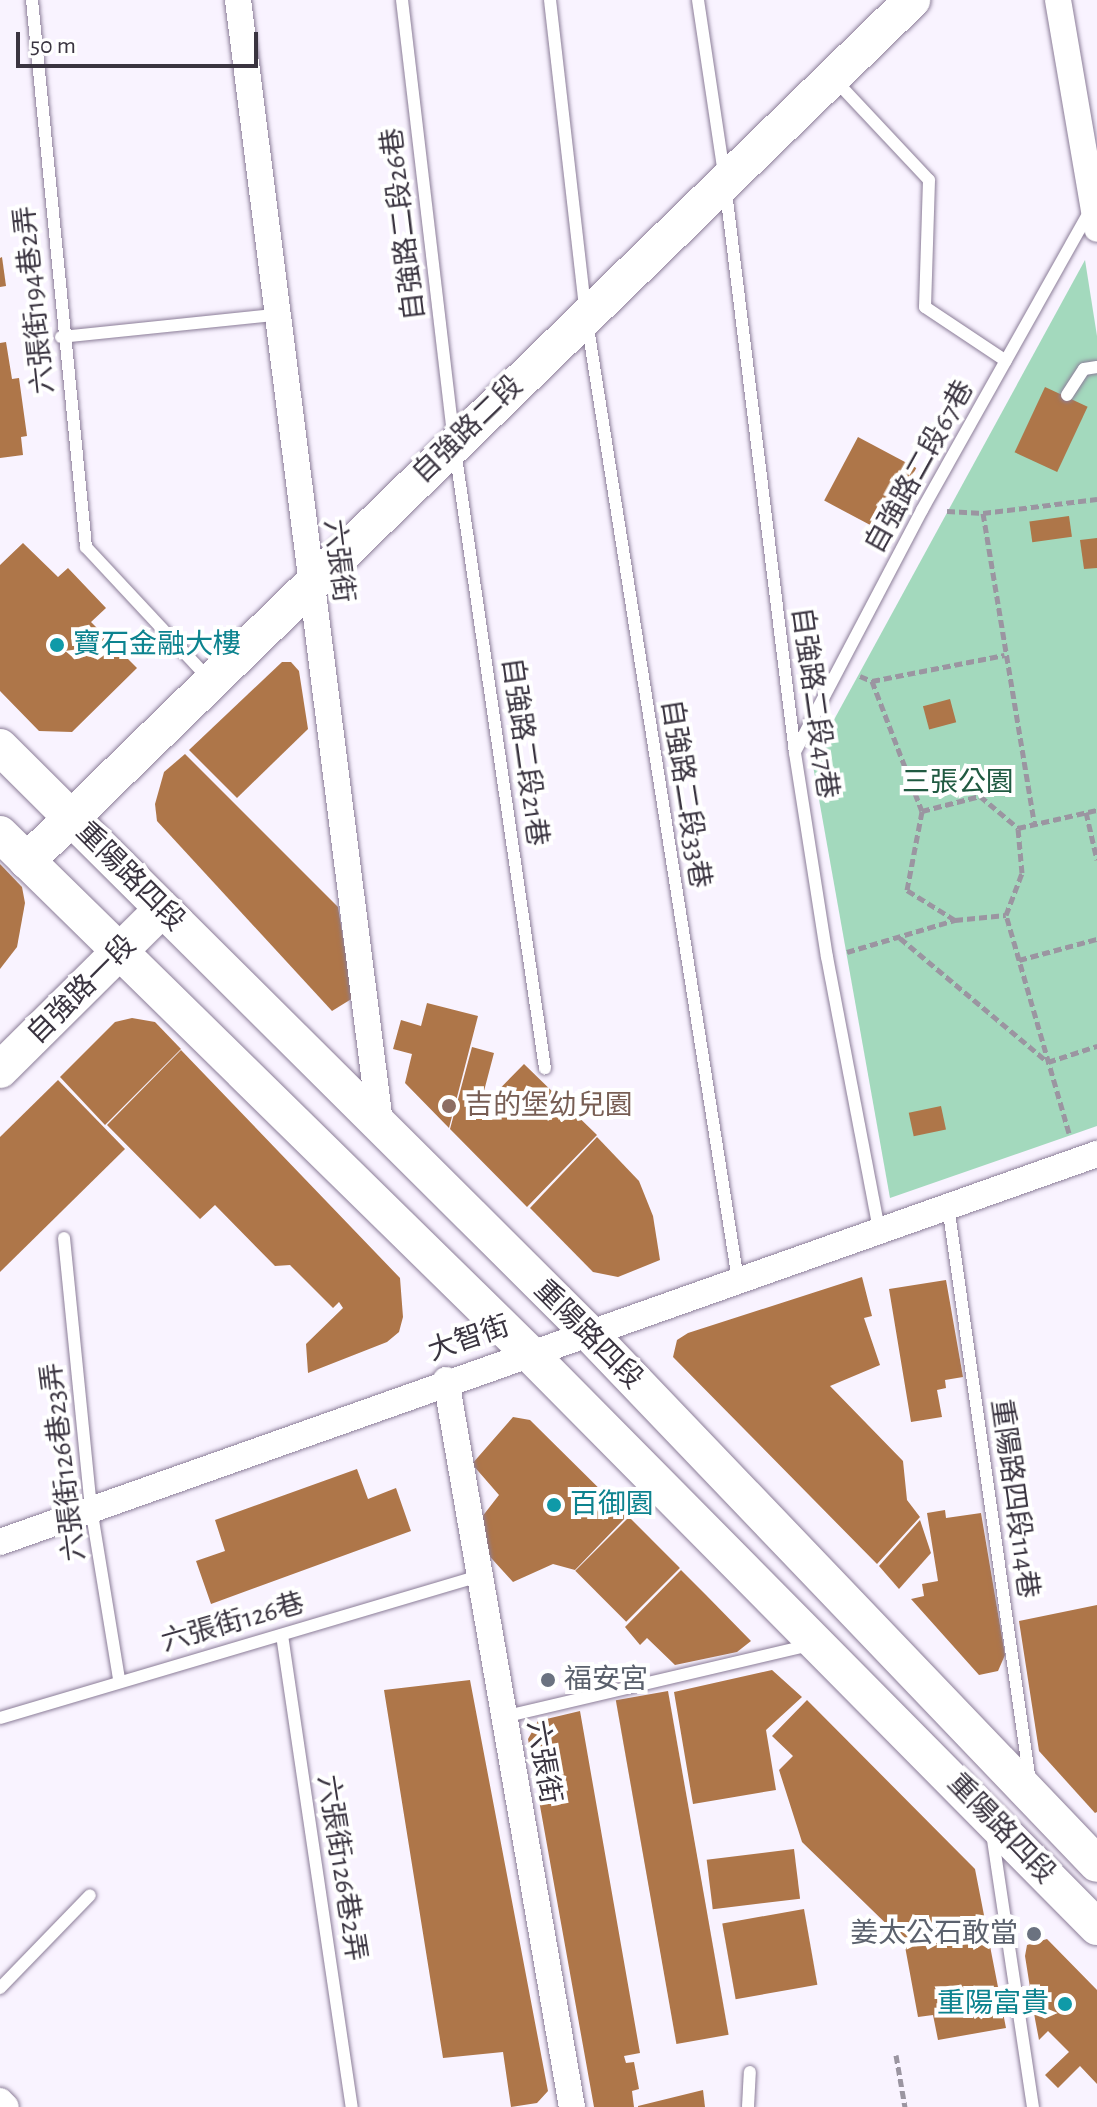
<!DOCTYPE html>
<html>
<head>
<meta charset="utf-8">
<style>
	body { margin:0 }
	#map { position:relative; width:1097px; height:2107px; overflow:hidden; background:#f9f3ff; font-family:"Alegreya Sans","Noto Sans TC",sans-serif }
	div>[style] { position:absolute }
	.green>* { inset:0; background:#a3d9bd }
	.building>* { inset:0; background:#ae7649; transform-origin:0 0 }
	.path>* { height:5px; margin-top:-2.5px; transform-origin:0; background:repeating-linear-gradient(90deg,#9b95a1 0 8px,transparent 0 12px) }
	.roads { filter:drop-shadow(0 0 2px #8b7d98) drop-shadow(0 0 2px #8b7d98) }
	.lane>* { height:12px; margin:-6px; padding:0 6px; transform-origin:6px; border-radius:6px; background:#fff }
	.street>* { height:26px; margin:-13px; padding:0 13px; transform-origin:13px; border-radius:13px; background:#fff }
	.secondary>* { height:36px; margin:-18px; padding:0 18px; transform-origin:18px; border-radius:18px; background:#fff }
	.dots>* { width:22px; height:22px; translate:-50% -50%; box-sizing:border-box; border:4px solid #fff; border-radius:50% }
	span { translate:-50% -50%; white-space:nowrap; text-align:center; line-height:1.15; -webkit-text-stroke:8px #fff; paint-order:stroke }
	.street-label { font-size:28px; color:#3a3440 }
	.culture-label { font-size:28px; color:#0d838f }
	.left { translate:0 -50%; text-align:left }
	.right { translate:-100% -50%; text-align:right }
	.park-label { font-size:28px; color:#205a41 }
	.education-label { font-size:28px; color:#785e54 }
	.worship-label { font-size:28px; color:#5b616d }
	.scale { position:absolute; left:16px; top:32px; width:242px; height:36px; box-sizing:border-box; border:4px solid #3a3440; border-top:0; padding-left:10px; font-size:24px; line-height:28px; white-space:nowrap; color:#3a3440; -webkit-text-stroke:6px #fff; paint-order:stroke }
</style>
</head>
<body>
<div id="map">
	<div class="green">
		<i style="clip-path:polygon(1085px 260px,1097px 336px,1097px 1126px,890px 1198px,812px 760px)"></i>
	</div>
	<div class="building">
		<i style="clip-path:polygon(2px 257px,6px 286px,0 287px,0 258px)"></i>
		<i style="clip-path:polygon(6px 342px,12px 379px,19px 378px,27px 436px,21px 437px,23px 455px,0 458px,0 343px)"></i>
		<i style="left:1045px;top:387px;width:47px;height:72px;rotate:25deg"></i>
		<i style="left:858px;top:437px;width:66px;height:72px;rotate:28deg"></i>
		<i style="left:1069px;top:516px;width:21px;height:40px;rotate:82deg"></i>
		<i style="clip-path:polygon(1097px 538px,1097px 568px,1084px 569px,1080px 540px)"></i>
		<i style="clip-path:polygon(23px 543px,58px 577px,68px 568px,106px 608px,91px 622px,137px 668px,72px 732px,39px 731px,0 691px,0 565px)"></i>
		<i style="clip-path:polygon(282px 662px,291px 662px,299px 671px,308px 729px,237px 798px,189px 750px)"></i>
		<i style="left:950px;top:699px;width:24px;height:28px;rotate:75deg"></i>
		<i style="clip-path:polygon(185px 754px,338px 907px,353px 998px,332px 1011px,157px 821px,155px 804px,164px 772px)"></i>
		<i style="clip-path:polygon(0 864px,22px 887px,25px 903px,17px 947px,0 969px)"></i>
		<i style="clip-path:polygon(427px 1003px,478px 1016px,449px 1128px,405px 1083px,412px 1054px,393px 1049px,401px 1020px,421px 1026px)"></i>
		<i style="clip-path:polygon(132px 1018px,155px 1022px,181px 1049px,105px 1125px,60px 1077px,115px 1022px)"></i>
		<i style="clip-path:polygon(472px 1047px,494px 1053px,479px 1110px,524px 1064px,597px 1135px,527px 1207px,450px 1129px)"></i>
		<i style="clip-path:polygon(181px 1050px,400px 1278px,403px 1317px,399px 1332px,387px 1342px,308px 1373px,306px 1344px,343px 1308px,339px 1302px,333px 1308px,290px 1265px,275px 1266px,215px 1205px,200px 1219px,107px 1125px)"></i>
		<i style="clip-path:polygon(58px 1080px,125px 1149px,0 1272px,0 1137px)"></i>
		<i style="left:941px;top:1106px;width:24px;height:33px;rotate:78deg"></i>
		<i style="clip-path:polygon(597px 1137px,639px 1181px,653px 1216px,660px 1260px,618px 1277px,593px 1272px,530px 1208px)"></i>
		<i style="clip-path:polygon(862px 1277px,872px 1316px,864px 1318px,880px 1365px,830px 1386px,903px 1461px,907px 1500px,920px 1517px,877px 1564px,673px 1357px,677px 1340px,688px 1333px)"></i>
		<i style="clip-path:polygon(946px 1280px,963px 1377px,945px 1380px,946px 1388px,937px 1390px,942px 1417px,911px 1422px,889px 1289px)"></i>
		<i style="clip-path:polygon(513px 1417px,530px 1420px,627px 1516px,575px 1570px,553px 1564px,513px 1582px,483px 1549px,478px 1522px,499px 1495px,472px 1464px)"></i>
		<i style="clip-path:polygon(357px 1469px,368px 1499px,396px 1488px,411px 1531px,211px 1604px,196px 1561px,225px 1551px,215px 1520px)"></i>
		<i style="clip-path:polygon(945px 1510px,946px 1518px,981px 1513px,1005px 1655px,998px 1671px,979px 1675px,911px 1599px,924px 1596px,922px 1584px,938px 1581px,927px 1513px)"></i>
		<i style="left:629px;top:1517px;width:72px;height:76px;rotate:45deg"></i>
		<i style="clip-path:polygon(920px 1520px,931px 1553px,899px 1589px,879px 1566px)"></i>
		<i style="clip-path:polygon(681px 1570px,706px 1595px,751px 1641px,737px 1652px,675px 1665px,647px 1638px,640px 1645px,625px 1627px)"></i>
		<i style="clip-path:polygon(1097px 1605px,1097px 1812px,1095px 1813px,1039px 1751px,1019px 1621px)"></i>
		<i style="clip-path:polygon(772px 1670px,802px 1697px,766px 1730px,776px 1790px,693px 1804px,674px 1692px)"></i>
		<i style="clip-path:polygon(470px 1680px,548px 2091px,537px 2103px,511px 2107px,503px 2052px,443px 2058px,384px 1690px)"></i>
		<i style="left:668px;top:1691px;width:349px;height:53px;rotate:80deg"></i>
		<i style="clip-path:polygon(807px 1700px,975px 1869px,1006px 2028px,938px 2040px,933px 2015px,918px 2017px,904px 1941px,802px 1842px,779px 1770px,793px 1756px,772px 1736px)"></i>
		<i style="clip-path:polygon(580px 1711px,640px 2053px,624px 2056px,626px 2063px,634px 2062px,639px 2089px,632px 2091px,634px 2107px,594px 2107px,528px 1739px,538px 1721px)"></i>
		<i style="left:794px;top:1849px;width:50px;height:88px;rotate:83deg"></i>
		<i style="left:804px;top:1909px;width:77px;height:83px;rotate:80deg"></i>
		<i style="clip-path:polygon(1047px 1939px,1097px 1990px,1097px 2084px,1080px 2066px,1058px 2088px,1045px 2075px,1069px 2052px,1048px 2031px,1039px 2040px,1035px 2019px,1025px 1956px,1027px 1945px)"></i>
		<i style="clip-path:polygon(703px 2090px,705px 2107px,638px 2107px,638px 2106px)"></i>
	</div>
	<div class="path">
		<i style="left:947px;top:511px;width:36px;rotate:3deg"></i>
		<i style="left:983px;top:513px;width:313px;rotate:80.6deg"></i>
		<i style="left:983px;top:513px;width:115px;rotate:-7deg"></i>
		<i style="left:860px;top:676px;width:13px;rotate:23deg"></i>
		<i style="left:872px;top:681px;width:135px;rotate:-11.1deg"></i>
		<i style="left:872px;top:681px;width:139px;rotate:69deg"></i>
		<i style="left:1086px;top:812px;width:49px;rotate:77.1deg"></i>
		<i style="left:955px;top:920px;width:57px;rotate:-148deg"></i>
		<i style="left:907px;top:890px;width:80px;rotate:-79.2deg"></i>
		<i style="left:922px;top:811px;width:60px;rotate:-14.5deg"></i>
		<i style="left:980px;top:796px;width:50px;rotate:40.1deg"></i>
		<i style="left:900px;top:938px;width:193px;rotate:40deg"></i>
		<i style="left:1048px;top:1062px;width:52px;rotate:-18.1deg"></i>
		<i style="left:847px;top:952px;width:113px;rotate:-16.5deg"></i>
		<i style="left:955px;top:920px;width:51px;rotate:-5.6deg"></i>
		<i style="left:1019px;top:960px;width:81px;rotate:-15.1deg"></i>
		<i style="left:1069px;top:1133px;width:227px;rotate:-106.1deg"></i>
		<i style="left:1006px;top:915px;width:45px;rotate:-69.1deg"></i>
		<i style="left:1022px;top:873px;width:45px;rotate:-95.1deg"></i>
		<i style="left:1018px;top:828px;width:81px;rotate:-12.8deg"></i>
		<i style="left:896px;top:2055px;width:53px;rotate:80.2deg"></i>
	</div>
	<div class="roads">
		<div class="lane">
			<i style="left:32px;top:0;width:550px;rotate:84.36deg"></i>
			<i style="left:86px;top:547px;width:179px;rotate:47deg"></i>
			<i style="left:402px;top:0;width:446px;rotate:83.3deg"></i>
			<i style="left:454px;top:443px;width:632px;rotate:81.72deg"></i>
			<i style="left:550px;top:0;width:317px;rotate:83.5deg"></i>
			<i style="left:586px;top:315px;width:977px;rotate:81.05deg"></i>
			<i style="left:698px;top:0;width:176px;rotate:81.5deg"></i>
			<i style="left:835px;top:80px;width:137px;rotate:46.8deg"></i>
			<i style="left:929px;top:180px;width:127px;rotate:91.8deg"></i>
			<i style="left:925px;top:307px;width:97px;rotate:33.7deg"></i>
			<i style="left:726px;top:192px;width:565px;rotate:82.99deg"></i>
			<i style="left:795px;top:753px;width:206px;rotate:81.1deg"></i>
			<i style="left:827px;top:957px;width:277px;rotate:79.2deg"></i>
			<i style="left:61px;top:337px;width:215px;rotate:-5.9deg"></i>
			<i style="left:1067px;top:395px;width:31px;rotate:-57deg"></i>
			<i style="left:1084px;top:369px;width:13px;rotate:-9deg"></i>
			<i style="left:795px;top:752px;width:273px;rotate:-62.3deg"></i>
			<i style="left:922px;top:510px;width:341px;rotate:-60.7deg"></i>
			<i style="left:948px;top:1206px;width:582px;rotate:81.9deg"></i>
			<i style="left:64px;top:1238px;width:271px;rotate:84.3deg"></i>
			<i style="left:91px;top:1508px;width:173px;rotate:80.7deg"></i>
			<i style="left:282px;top:1635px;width:477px;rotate:81.6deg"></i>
			<i style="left:503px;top:1717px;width:316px;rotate:-13.2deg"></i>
			<i style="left:0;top:1718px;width:500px;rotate:-16.5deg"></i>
			<i style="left:992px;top:1833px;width:277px;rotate:81.5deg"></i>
			<i style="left:0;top:1988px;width:129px;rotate:-45.9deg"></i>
			<i style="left:748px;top:2107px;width:35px;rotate:-87deg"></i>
		</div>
		<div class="street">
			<i style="left:238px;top:0;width:1139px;rotate:82.79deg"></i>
			<i style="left:1058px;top:0;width:232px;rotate:80.3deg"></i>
			<i style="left:446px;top:1380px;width:738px;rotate:80.17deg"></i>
			<i style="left:0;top:1542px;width:1164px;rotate:-19.48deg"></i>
			<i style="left:0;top:2101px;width:8px;rotate:45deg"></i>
		</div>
		<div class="secondary">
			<i style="left:0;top:747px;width:829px;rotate:44.85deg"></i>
			<i style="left:588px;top:1332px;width:736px;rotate:46.27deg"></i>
			<i style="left:0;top:834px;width:740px;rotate:44.45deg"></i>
			<i style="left:528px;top:1352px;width:809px;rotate:45.3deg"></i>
			<i style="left:27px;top:861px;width:1235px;rotate:-44.21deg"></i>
			<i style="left:0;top:1070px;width:228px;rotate:-44.8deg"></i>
		</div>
	</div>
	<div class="dots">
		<i style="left:57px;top:645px;background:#0f9aa8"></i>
		<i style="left:449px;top:1106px;background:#8d6e63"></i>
		<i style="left:554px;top:1505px;background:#0f9aa8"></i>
		<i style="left:548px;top:1680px;background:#6b7280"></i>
		<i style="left:1034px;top:1934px;background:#6b7280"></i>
		<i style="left:1065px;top:2004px;background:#0f9aa8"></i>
	</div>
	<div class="street-label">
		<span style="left:404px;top:224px;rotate:-97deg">自強路二段26巷</span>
		<span style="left:35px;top:300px;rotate:-96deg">六張街194巷2弄</span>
		<span style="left:468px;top:430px;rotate:-44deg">自強路二段</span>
		<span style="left:920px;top:467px;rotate:-61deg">自強路二段67巷</span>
		<span style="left:338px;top:561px;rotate:83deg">六張街</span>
		<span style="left:814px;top:703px;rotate:82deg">自強路二段47巷</span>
		<span style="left:524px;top:752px;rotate:82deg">自強路二段21巷</span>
		<span style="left:685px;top:794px;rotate:81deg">自強路二段33巷</span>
		<span style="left:130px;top:877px;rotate:45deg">重陽路四段</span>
		<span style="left:82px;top:990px;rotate:-45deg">自強路一段</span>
		<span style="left:588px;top:1335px;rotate:45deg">重陽路四段</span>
		<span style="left:469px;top:1339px;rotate:-19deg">大智街</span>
		<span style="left:64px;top:1462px;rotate:-97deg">六張街126巷23弄</span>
		<span style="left:1014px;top:1499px;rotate:82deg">重陽路四段114巷</span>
		<span style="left:233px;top:1623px;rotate:-16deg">六張街126巷</span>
		<span style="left:543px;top:1762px;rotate:80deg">六張街</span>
		<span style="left:1001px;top:1829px;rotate:46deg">重陽路四段</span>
		<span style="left:341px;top:1868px;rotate:81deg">六張街126巷2弄</span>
	</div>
	<div class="culture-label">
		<span class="left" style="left:73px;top:645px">寶石金融大樓</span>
		<span class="left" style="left:570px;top:1505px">百御園</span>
		<span class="right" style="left:1049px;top:2004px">重陽富貴</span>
	</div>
	<div class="park-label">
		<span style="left:958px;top:783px">三張公園</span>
	</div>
	<div class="education-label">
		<span class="left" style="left:465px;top:1106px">吉的堡幼兒園</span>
	</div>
	<div class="worship-label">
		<span class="left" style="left:564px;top:1680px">福安宮</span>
		<span class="right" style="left:1018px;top:1934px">姜太公石敢當</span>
	</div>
	<div class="scale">50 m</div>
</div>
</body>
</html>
